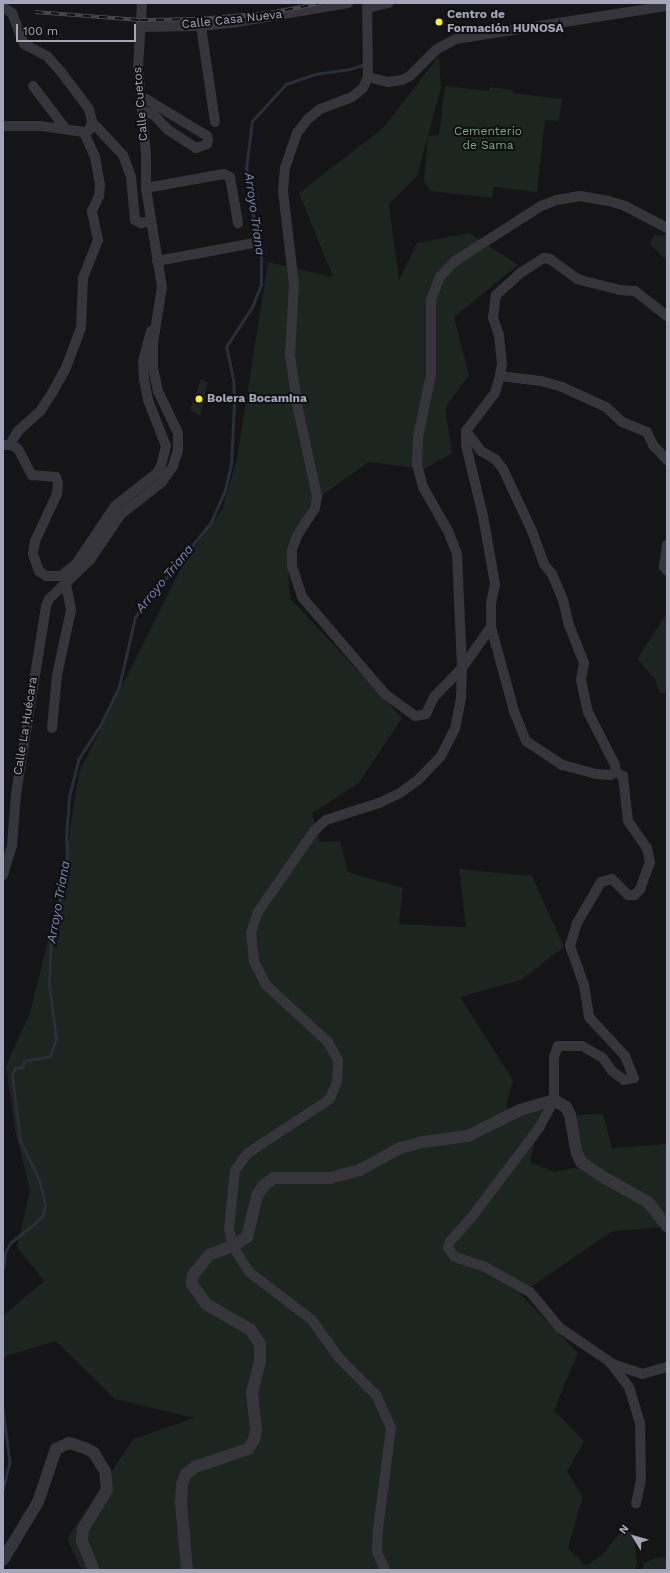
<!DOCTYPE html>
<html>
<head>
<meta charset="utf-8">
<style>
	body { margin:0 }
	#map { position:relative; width:670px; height:1573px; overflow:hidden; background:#151416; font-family:"Work Sans",sans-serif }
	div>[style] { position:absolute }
	.green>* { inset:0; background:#1c251f }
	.stream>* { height:2.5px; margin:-1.25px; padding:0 1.25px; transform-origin:1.25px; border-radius:1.25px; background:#292e3b }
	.minor>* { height:10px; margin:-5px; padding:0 5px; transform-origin:5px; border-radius:5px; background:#36353c }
	.tertiary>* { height:12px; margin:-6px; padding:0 6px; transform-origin:6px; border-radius:6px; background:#36353c }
	.rail>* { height:4px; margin-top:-2px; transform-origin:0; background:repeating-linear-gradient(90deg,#100f11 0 8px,#484851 0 16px); box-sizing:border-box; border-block:1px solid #484851 }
	.dots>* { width:11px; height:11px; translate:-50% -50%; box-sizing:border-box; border:2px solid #100f11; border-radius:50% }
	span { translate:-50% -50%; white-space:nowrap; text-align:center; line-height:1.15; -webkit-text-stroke:4px #100f11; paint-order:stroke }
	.poi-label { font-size:12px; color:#a5a5b8; font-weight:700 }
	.left { translate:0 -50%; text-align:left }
	.street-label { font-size:12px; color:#a5a5b8 }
	.park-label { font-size:12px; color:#7aa489 }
	.water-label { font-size:13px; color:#7989b5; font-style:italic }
	.frame { position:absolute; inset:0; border:4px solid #a5a5b8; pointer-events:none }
	.north { position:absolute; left:614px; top:1517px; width:40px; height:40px; -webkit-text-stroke:3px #100f11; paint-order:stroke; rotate:307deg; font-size:11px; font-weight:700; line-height:16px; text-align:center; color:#a5a5b8 }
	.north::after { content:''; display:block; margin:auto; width:14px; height:18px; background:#a5a5b8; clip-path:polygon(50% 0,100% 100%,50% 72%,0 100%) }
	.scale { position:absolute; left:16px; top:24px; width:120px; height:18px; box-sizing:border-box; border:2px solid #a5a5b8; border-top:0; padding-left:5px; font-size:12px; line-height:14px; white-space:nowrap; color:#a5a5b8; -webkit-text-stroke:3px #100f11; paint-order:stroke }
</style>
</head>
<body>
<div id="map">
	<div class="green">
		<i style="clip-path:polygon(439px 56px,441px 87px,428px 136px,439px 135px,445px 86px,489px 91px,490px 87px,513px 90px,512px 93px,562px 99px,559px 121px,545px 120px,537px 192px,494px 187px,492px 198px,431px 191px,424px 181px,428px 136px,417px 176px,389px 204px,399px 280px,417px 243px,469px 233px,518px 265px,454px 317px,469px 375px,445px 408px,452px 453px,424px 469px,369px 462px,311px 503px,287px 547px,290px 598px,402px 718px,359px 783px,312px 813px,320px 842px,340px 841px,348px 872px,403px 888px,399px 924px,466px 927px,459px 869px,532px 876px,564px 947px,521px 980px,460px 997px,513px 1080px,506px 1108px,542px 1111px,530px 1162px,554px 1172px,579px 1167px,573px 1115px,603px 1114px,612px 1148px,667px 1144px,667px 1227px,613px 1231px,520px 1294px,578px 1353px,554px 1410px,584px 1441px,567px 1472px,583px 1496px,568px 1548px,586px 1566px,602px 1555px,622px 1531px,633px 1532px,637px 1564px,634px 1570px,82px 1570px,67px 1539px,133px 1439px,194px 1418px,115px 1399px,56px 1341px,3px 1357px,3px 1316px,44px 1281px,17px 1247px,30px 1190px,15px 1130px,6px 1066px,30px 1013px,60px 893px,79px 772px,184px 562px,222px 510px,237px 458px,268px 262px,333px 277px,299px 193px,383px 128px)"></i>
		<i style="clip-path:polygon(667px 235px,667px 261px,650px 244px,653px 236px)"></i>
		<i style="clip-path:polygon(201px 379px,208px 382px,200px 416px,190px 410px)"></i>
		<i style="clip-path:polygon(667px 613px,667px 694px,659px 692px,655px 679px,637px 659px)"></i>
		<i style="clip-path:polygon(667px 1557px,667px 1570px,642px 1570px,644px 1563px,655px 1558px)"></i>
	</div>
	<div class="stream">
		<i style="left:3px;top:1268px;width:15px;rotate:-82deg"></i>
		<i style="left:5px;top:1253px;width:11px;rotate:-63deg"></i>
		<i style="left:10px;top:1243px;width:31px;rotate:-38deg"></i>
		<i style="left:34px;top:1224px;width:13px;rotate:-45deg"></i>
		<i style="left:43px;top:1215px;width:10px;rotate:-79deg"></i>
		<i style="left:45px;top:1205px;width:26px;rotate:-103deg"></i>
		<i style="left:39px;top:1180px;width:43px;rotate:-116deg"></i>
		<i style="left:20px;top:1141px;width:66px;rotate:-96.9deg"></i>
		<i style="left:12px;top:1075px;width:8px;rotate:-67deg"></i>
		<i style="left:15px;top:1068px;width:7px;rotate:-8deg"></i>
		<i style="left:22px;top:1067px;width:6px;rotate:-72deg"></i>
		<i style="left:24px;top:1061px;width:26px;rotate:-11deg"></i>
		<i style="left:50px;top:1056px;width:18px;rotate:-71deg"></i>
		<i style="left:56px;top:1039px;width:54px;rotate:-97.4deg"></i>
		<i style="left:49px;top:985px;width:33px;rotate:-88deg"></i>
		<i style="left:50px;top:952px;width:93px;rotate:-79.4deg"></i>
		<i style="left:67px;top:861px;width:23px;rotate:-92deg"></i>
		<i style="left:66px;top:838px;width:41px;rotate:-85.8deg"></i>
		<i style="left:69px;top:797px;width:38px;rotate:-76deg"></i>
		<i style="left:78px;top:760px;width:43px;rotate:-57.4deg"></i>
		<i style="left:101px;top:724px;width:41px;rotate:-64.1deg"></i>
		<i style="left:119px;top:687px;width:72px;rotate:-77.1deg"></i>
		<i style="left:135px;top:617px;width:122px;rotate:-51.3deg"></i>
		<i style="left:211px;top:522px;width:35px;rotate:-66deg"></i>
		<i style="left:225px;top:490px;width:26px;rotate:-77deg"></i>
		<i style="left:231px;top:465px;width:62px;rotate:-87.2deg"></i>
		<i style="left:234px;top:403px;width:24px;rotate:-92deg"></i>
		<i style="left:233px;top:379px;width:33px;rotate:-102deg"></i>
		<i style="left:226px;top:347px;width:48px;rotate:-57deg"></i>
		<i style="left:252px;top:307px;width:24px;rotate:-68deg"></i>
		<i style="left:261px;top:285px;width:37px;rotate:-90deg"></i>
		<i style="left:261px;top:248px;width:42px;rotate:-103.7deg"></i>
		<i style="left:251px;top:207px;width:38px;rotate:-97deg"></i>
		<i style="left:246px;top:169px;width:48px;rotate:-82.9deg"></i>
		<i style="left:252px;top:121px;width:50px;rotate:-47.4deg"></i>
		<i style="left:286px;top:84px;width:31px;rotate:-19deg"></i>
		<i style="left:315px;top:74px;width:35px;rotate:-8deg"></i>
		<i style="left:350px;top:69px;width:16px;rotate:-18deg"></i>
		<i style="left:3px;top:1409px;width:53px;rotate:82.5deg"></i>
		<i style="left:10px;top:1462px;width:29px;rotate:104deg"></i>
	</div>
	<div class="minor">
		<i style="left:367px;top:3px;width:74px;rotate:89.2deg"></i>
		<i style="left:368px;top:77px;width:12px;rotate:114deg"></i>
		<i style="left:363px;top:88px;width:14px;rotate:141deg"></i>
		<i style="left:352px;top:97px;width:34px;rotate:159deg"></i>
		<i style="left:320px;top:109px;width:17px;rotate:140deg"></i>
		<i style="left:307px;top:120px;width:16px;rotate:128deg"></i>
		<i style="left:297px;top:133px;width:37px;rotate:109deg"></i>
		<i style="left:285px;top:168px;width:23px;rotate:95deg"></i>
		<i style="left:283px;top:191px;width:94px;rotate:83.3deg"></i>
		<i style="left:294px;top:284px;width:71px;rotate:93.2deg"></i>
		<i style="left:290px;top:355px;width:55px;rotate:81.6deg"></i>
		<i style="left:298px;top:409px;width:89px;rotate:77.7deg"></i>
		<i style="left:317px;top:496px;width:12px;rotate:99deg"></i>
		<i style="left:315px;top:508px;width:33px;rotate:123deg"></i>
		<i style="left:297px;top:536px;width:15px;rotate:110deg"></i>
		<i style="left:292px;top:550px;width:16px;rotate:90deg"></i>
		<i style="left:292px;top:566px;width:33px;rotate:72deg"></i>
		<i style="left:302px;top:597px;width:128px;rotate:49.4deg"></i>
		<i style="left:385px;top:694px;width:37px;rotate:36deg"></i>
		<i style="left:415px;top:716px;width:11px;rotate:-10deg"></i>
		<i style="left:426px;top:714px;width:19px;rotate:-65deg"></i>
		<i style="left:434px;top:697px;width:40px;rotate:-46deg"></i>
		<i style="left:462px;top:668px;width:50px;rotate:-54.7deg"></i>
		<i style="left:3px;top:7px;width:11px;rotate:34deg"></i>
		<i style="left:12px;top:13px;width:33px;rotate:69deg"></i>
		<i style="left:24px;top:44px;width:27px;rotate:28deg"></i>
		<i style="left:48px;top:57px;width:21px;rotate:49deg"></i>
		<i style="left:62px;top:73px;width:45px;rotate:53.1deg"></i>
		<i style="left:89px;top:109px;width:13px;rotate:77deg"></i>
		<i style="left:92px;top:122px;width:9px;rotate:111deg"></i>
		<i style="left:89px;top:130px;width:5px;rotate:158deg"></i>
		<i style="left:84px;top:132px;width:43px;rotate:-172.1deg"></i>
		<i style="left:41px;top:126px;width:38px;rotate:180deg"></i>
		<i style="left:367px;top:8px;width:22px;rotate:-13deg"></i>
		<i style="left:201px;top:26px;width:97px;rotate:81.7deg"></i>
		<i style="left:139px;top:27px;width:62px;rotate:-0.9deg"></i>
		<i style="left:201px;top:26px;width:30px;rotate:-6deg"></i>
		<i style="left:231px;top:23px;width:119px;rotate:-9.7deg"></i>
		<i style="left:368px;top:77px;width:21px;rotate:14deg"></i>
		<i style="left:388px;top:82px;width:14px;rotate:-8deg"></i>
		<i style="left:402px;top:80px;width:9px;rotate:-27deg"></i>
		<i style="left:410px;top:76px;width:38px;rotate:-45deg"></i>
		<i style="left:437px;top:49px;width:21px;rotate:-28deg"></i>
		<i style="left:456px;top:39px;width:214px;rotate:-8.9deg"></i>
		<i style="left:33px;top:86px;width:53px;rotate:52.7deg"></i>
		<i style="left:141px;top:100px;width:5px;rotate:-11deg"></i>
		<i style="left:146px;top:99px;width:71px;rotate:31.2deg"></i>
		<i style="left:207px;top:136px;width:4px;rotate:76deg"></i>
		<i style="left:208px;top:140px;width:4px;rotate:104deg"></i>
		<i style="left:207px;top:144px;width:12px;rotate:160deg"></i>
		<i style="left:196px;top:148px;width:33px;rotate:-147deg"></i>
		<i style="left:168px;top:130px;width:21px;rotate:-133deg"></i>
		<i style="left:154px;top:115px;width:7px;rotate:-153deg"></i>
		<i style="left:148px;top:112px;width:6px;rotate:162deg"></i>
		<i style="left:92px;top:122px;width:45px;rotate:46.8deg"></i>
		<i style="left:123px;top:155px;width:23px;rotate:70deg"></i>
		<i style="left:131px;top:177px;width:43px;rotate:84.7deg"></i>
		<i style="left:135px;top:220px;width:7px;rotate:27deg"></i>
		<i style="left:141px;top:223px;width:10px;rotate:-11deg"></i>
		<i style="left:146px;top:188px;width:79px;rotate:-10.2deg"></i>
		<i style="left:224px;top:174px;width:7px;rotate:27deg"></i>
		<i style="left:230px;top:177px;width:47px;rotate:80.1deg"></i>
		<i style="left:157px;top:261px;width:99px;rotate:-10.5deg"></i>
		<i style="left:500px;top:376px;width:41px;rotate:7deg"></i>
		<i style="left:541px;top:381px;width:22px;rotate:16deg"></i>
		<i style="left:562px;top:387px;width:48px;rotate:24.4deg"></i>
		<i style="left:606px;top:407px;width:22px;rotate:43deg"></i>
		<i style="left:622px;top:422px;width:27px;rotate:22deg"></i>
		<i style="left:647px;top:432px;width:14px;rotate:65deg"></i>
		<i style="left:653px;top:445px;width:21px;rotate:47deg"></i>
		<i style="left:466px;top:431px;width:25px;rotate:53deg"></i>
		<i style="left:481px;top:451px;width:16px;rotate:30deg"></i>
		<i style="left:495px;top:459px;width:13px;rotate:51deg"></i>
		<i style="left:503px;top:469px;width:68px;rotate:64.9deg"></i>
		<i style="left:532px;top:531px;width:35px;rotate:70deg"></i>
		<i style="left:544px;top:564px;width:13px;rotate:51deg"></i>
		<i style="left:552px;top:574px;width:28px;rotate:67deg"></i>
		<i style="left:563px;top:600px;width:26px;rotate:77deg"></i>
		<i style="left:569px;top:625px;width:41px;rotate:68.5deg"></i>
		<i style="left:584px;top:663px;width:17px;rotate:100deg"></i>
		<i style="left:581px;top:680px;width:33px;rotate:78deg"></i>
		<i style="left:588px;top:712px;width:59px;rotate:63deg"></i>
		<i style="left:615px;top:765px;width:7px;rotate:82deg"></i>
		<i style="left:616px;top:772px;width:8px;rotate:30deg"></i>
		<i style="left:623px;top:776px;width:45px;rotate:83.7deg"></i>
		<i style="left:628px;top:821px;width:33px;rotate:55deg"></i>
		<i style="left:647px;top:848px;width:14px;rotate:78deg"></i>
		<i style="left:650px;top:862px;width:29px;rotate:110deg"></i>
		<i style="left:640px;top:889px;width:8px;rotate:130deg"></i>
		<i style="left:635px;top:895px;width:7px;rotate:180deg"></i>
		<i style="left:628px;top:895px;width:23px;rotate:-135deg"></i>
		<i style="left:612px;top:879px;width:11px;rotate:165deg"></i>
		<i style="left:601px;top:882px;width:48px;rotate:120.3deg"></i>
		<i style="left:577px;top:923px;width:24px;rotate:107deg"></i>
		<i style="left:570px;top:946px;width:41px;rotate:70.3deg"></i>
		<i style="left:584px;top:985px;width:32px;rotate:81deg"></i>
		<i style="left:589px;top:1017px;width:53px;rotate:47.3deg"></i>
		<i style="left:625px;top:1056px;width:24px;rotate:68deg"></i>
		<i style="left:634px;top:1078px;width:10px;rotate:169deg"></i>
		<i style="left:624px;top:1080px;width:15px;rotate:-143deg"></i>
		<i style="left:612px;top:1071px;width:16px;rotate:-125deg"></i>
		<i style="left:603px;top:1058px;width:24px;rotate:-150deg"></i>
		<i style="left:582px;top:1046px;width:24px;rotate:180deg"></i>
		<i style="left:558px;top:1046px;width:12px;rotate:110deg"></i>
		<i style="left:554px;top:1057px;width:43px;rotate:90deg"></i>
		<i style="left:554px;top:1100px;width:32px;rotate:118deg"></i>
		<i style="left:539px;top:1128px;width:113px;rotate:127.1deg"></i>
		<i style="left:471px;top:1218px;width:31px;rotate:132deg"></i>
		<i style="left:450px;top:1241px;width:7px;rotate:106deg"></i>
		<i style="left:448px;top:1248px;width:11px;rotate:52deg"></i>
		<i style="left:455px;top:1257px;width:32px;rotate:18deg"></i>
		<i style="left:485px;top:1267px;width:51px;rotate:29.1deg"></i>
		<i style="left:530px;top:1292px;width:47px;rotate:50.2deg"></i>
		<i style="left:560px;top:1328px;width:60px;rotate:34.2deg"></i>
		<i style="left:610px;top:1362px;width:31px;rotate:53deg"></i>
		<i style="left:629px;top:1387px;width:37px;rotate:73deg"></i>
		<i style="left:640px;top:1422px;width:58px;rotate:89deg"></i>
		<i style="left:641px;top:1480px;width:24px;rotate:102deg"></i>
		<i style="left:10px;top:444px;width:15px;rotate:-58deg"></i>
		<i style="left:18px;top:431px;width:31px;rotate:-42deg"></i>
		<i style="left:41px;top:410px;width:20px;rotate:-57deg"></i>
		<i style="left:52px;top:393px;width:26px;rotate:-61deg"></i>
		<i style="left:65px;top:370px;width:45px;rotate:-69.1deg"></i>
		<i style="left:81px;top:328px;width:50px;rotate:-87.7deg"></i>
		<i style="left:83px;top:278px;width:41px;rotate:-68.5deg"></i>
		<i style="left:98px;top:240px;width:30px;rotate:-102deg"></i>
		<i style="left:92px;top:211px;width:17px;rotate:-65deg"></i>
		<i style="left:99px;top:196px;width:11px;rotate:-85deg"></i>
		<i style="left:100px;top:185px;width:28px;rotate:-100deg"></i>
		<i style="left:95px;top:157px;width:27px;rotate:-114deg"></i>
		<i style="left:3px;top:445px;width:9px"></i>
		<i style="left:12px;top:445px;width:7px;rotate:34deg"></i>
		<i style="left:18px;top:449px;width:30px;rotate:62deg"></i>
		<i style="left:32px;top:475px;width:24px;rotate:5deg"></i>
		<i style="left:56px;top:477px;width:6px;rotate:72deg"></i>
		<i style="left:58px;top:483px;width:11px;rotate:95deg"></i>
		<i style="left:57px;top:494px;width:52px;rotate:115.1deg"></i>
		<i style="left:35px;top:541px;width:13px;rotate:99deg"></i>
		<i style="left:33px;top:554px;width:18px;rotate:71deg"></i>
		<i style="left:39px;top:571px;width:9px;rotate:36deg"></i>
		<i style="left:46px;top:576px;width:15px"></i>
		<i style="left:61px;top:576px;width:19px;rotate:-39deg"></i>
		<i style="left:76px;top:564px;width:70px;rotate:-56.1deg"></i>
		<i style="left:115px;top:506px;width:53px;rotate:-38.2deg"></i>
		<i style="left:157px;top:473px;width:8px;rotate:-60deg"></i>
		<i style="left:161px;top:466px;width:21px;rotate:-76deg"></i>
		<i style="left:166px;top:446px;width:49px;rotate:-111.4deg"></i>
		<i style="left:148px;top:400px;width:21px;rotate:-101deg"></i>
		<i style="left:144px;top:379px;width:18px;rotate:-93deg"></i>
		<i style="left:143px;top:361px;width:31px;rotate:-75deg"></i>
		<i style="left:667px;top:545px;width:22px;rotate:98deg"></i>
		<i style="left:664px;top:567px;width:5px;rotate:53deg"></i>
		<i style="left:52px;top:728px;width:53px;rotate:-84.6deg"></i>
		<i style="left:57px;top:675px;width:66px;rotate:-77.8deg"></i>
		<i style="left:71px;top:610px;width:25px;rotate:-101deg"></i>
		<i style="left:616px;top:772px;width:7px;rotate:153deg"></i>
		<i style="left:610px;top:775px;width:14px;rotate:-176deg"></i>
		<i style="left:596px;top:774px;width:35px;rotate:-165deg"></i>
		<i style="left:562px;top:765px;width:43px;rotate:-146.3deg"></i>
		<i style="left:526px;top:741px;width:32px;rotate:-112deg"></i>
		<i style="left:514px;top:711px;width:87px;rotate:-105.3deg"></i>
		<i style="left:491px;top:627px;width:24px;rotate:-90deg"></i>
		<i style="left:491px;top:603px;width:19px;rotate:-78deg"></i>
		<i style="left:495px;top:584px;width:69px;rotate:-100deg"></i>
		<i style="left:483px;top:516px;width:73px;rotate:-103.5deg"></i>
		<i style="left:466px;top:445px;width:14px;rotate:-90deg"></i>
		<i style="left:466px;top:431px;width:48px;rotate:-52.7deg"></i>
		<i style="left:495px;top:393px;width:18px;rotate:-74deg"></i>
		<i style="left:500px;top:376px;width:12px;rotate:-81deg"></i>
		<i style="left:502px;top:364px;width:29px;rotate:-96deg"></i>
		<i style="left:499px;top:335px;width:18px;rotate:-109deg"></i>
		<i style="left:493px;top:318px;width:23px;rotate:-83deg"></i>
		<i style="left:496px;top:295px;width:31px;rotate:-42deg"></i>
		<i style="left:519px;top:274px;width:30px;rotate:-33deg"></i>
		<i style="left:544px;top:258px;width:6px;rotate:9deg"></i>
		<i style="left:550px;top:259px;width:34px;rotate:36deg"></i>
		<i style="left:578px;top:279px;width:10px;rotate:17deg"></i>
		<i style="left:588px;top:282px;width:32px;rotate:14deg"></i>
		<i style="left:619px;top:290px;width:16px;rotate:4deg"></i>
		<i style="left:635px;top:291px;width:41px;rotate:38deg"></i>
		<i style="left:3px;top:875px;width:31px;rotate:-73deg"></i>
		<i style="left:12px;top:845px;width:51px;rotate:-85.5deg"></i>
		<i style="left:16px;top:794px;width:190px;rotate:-80.9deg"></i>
		<i style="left:46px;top:606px;width:8px;rotate:-67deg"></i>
		<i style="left:49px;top:599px;width:57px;rotate:-43.6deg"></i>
		<i style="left:90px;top:560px;width:55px;rotate:-56deg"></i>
		<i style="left:121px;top:514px;width:52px;rotate:-38deg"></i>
		<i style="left:162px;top:482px;width:19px;rotate:-55deg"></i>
		<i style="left:173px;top:466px;width:17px;rotate:-73deg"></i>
		<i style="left:178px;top:450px;width:17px;rotate:-90deg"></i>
		<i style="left:178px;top:433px;width:47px;rotate:-115.5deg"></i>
		<i style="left:158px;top:391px;width:25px;rotate:-102deg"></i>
		<i style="left:153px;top:367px;width:24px;rotate:-90deg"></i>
		<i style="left:153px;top:343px;width:57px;rotate:-80.9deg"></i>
		<i style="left:162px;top:287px;width:100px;rotate:-99.2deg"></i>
		<i style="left:146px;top:188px;width:34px;rotate:-90deg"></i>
		<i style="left:146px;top:154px;width:87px;rotate:-95.3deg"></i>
		<i style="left:138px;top:67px;width:64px;rotate:-86.4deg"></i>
		<i style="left:610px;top:1363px;width:34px;rotate:19deg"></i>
		<i style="left:642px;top:1374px;width:26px;rotate:-16deg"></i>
		<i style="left:385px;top:1570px;width:20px;rotate:-114deg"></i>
		<i style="left:377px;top:1552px;width:23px;rotate:-88deg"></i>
		<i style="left:378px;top:1529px;width:102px;rotate:-82.7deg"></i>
		<i style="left:391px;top:1428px;width:35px;rotate:-114deg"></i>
		<i style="left:377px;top:1396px;width:54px;rotate:-135deg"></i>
		<i style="left:339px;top:1358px;width:47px;rotate:-125.4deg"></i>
		<i style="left:312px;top:1320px;width:79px;rotate:-142.7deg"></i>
		<i style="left:249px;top:1272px;width:31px;rotate:-122deg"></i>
		<i style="left:233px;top:1246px;width:17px;rotate:-103deg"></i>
		<i style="left:229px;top:1229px;width:59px;rotate:-84.2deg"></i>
		<i style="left:235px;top:1170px;width:21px;rotate:-53deg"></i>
		<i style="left:248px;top:1153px;width:98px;rotate:-33.4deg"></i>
		<i style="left:330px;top:1099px;width:18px;rotate:-68deg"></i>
		<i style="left:337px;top:1082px;width:22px;rotate:-87deg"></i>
		<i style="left:338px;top:1060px;width:21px;rotate:-119deg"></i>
		<i style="left:328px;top:1042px;width:84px;rotate:-137.4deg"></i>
		<i style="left:266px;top:985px;width:27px;rotate:-117deg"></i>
		<i style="left:254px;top:961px;width:28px;rotate:-96deg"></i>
		<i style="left:251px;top:933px;width:22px;rotate:-72deg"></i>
		<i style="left:258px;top:912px;width:98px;rotate:-55.3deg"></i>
		<i style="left:314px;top:831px;width:16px;rotate:-43deg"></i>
		<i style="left:326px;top:820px;width:56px;rotate:-17.8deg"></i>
		<i style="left:379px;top:803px;width:23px;rotate:-25deg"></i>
		<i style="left:400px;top:793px;width:22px;rotate:-36deg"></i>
		<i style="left:418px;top:780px;width:33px;rotate:-46deg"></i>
		<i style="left:441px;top:756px;width:30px;rotate:-63deg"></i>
		<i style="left:455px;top:729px;width:33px;rotate:-79deg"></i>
		<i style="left:461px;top:697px;width:29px;rotate:-88deg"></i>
		<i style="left:462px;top:668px;width:114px;rotate:-92.5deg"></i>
		<i style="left:457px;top:554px;width:25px;rotate:-111deg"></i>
		<i style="left:448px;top:531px;width:51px;rotate:-119.6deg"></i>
		<i style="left:423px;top:487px;width:23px;rotate:-105deg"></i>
		<i style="left:417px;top:465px;width:28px;rotate:-88deg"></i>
		<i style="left:418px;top:437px;width:63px;rotate:-78.2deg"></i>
		<i style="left:431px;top:375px;width:75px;rotate:-90deg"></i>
		<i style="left:431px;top:300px;width:25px;rotate:-69deg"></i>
		<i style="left:440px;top:277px;width:22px;rotate:-47deg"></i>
		<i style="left:455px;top:261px;width:102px;rotate:-32.6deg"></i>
		<i style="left:541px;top:206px;width:17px;rotate:-21deg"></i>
		<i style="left:557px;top:200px;width:23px;rotate:-10deg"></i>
		<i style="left:580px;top:196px;width:29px;rotate:10deg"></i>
		<i style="left:609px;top:201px;width:17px;rotate:17deg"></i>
		<i style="left:625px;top:206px;width:47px;rotate:27.6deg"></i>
	</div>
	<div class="tertiary">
		<i style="left:3px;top:1560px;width:68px;rotate:-58.9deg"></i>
		<i style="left:38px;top:1502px;width:56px;rotate:-71.2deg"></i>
		<i style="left:56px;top:1449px;width:14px;rotate:-25deg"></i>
		<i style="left:69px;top:1443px;width:17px;rotate:17deg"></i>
		<i style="left:85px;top:1448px;width:10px;rotate:29deg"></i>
		<i style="left:94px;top:1453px;width:21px;rotate:59deg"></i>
		<i style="left:105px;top:1471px;width:19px;rotate:84deg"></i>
		<i style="left:107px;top:1490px;width:46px;rotate:121.6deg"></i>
		<i style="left:83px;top:1529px;width:12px;rotate:95deg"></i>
		<i style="left:82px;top:1541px;width:31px;rotate:68deg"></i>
		<i style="left:187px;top:1570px;width:67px;rotate:-95.1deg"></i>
		<i style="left:181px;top:1503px;width:19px;rotate:-87deg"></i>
		<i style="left:182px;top:1484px;width:11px;rotate:-68deg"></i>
		<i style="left:186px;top:1474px;width:11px;rotate:-38deg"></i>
		<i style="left:195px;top:1467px;width:56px;rotate:-18.8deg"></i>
		<i style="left:248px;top:1449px;width:11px;rotate:-56deg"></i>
		<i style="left:254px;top:1440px;width:10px;rotate:-79deg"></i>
		<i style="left:256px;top:1430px;width:37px;rotate:-96deg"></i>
		<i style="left:252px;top:1393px;width:33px;rotate:-76deg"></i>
		<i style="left:260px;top:1361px;width:17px;rotate:-90deg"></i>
		<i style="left:260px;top:1344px;width:17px;rotate:-123deg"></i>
		<i style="left:251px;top:1330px;width:52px;rotate:-150deg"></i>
		<i style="left:206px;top:1304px;width:24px;rotate:-125deg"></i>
		<i style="left:192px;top:1284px;width:9px;rotate:-84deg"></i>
		<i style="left:193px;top:1275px;width:26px;rotate:-51deg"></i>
		<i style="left:209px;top:1255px;width:26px;rotate:-21deg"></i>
		<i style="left:233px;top:1246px;width:17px;rotate:-33deg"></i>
		<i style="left:247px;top:1237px;width:42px;rotate:-76.3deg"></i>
		<i style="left:257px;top:1196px;width:13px;rotate:-58deg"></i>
		<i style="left:264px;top:1185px;width:12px;rotate:-35deg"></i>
		<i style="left:274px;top:1178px;width:56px"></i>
		<i style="left:330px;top:1178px;width:31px;rotate:-15deg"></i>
		<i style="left:360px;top:1170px;width:46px;rotate:-28.8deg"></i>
		<i style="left:400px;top:1148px;width:24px;rotate:-15deg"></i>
		<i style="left:423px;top:1142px;width:45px;rotate:-7.6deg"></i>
		<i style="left:468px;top:1136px;width:58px;rotate:-26.6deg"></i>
		<i style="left:520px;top:1110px;width:35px;rotate:-16deg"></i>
		<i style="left:554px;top:1100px;width:14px;rotate:30deg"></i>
		<i style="left:566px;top:1107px;width:9px;rotate:63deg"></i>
		<i style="left:570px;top:1115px;width:39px;rotate:80deg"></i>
		<i style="left:577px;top:1153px;width:10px;rotate:66deg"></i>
		<i style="left:581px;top:1162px;width:29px;rotate:34deg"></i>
		<i style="left:605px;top:1178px;width:49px;rotate:29.2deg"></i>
		<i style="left:648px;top:1202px;width:31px;rotate:52deg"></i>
	</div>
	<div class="rail">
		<i style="left:35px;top:12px;width:105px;rotate:4.4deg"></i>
		<i style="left:140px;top:20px;width:59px;rotate:-1deg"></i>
		<i style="left:199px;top:19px;width:70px;rotate:-4.9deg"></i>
		<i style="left:269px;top:13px;width:54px;rotate:-10.7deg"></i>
	</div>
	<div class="dots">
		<i style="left:439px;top:22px;background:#fff223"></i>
		<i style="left:199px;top:399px;background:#fff223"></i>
	</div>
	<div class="poi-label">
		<span class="left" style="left:447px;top:22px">Centro de<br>Formación HUNOSA</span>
		<span class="left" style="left:207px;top:399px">Bolera Bocamina</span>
	</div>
	<div class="street-label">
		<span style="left:232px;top:20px;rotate:-6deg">Calle Casa Nueva</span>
		<span style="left:141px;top:104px;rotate:-95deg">Calle Cuetos</span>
		<span style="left:26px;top:726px;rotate:-81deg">Calle La Ḥuécara</span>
	</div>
	<div class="park-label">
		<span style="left:488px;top:139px">Cementerio<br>de Sama</span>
	</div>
	<div class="water-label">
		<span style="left:254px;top:214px;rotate:82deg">Arroyo Triana</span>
		<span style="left:165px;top:579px;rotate:-51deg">Arroyo Triana</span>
		<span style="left:59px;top:902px;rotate:-80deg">Arroyo Triana</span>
	</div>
	<div class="frame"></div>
	<div class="north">N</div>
	<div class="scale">100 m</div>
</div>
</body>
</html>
